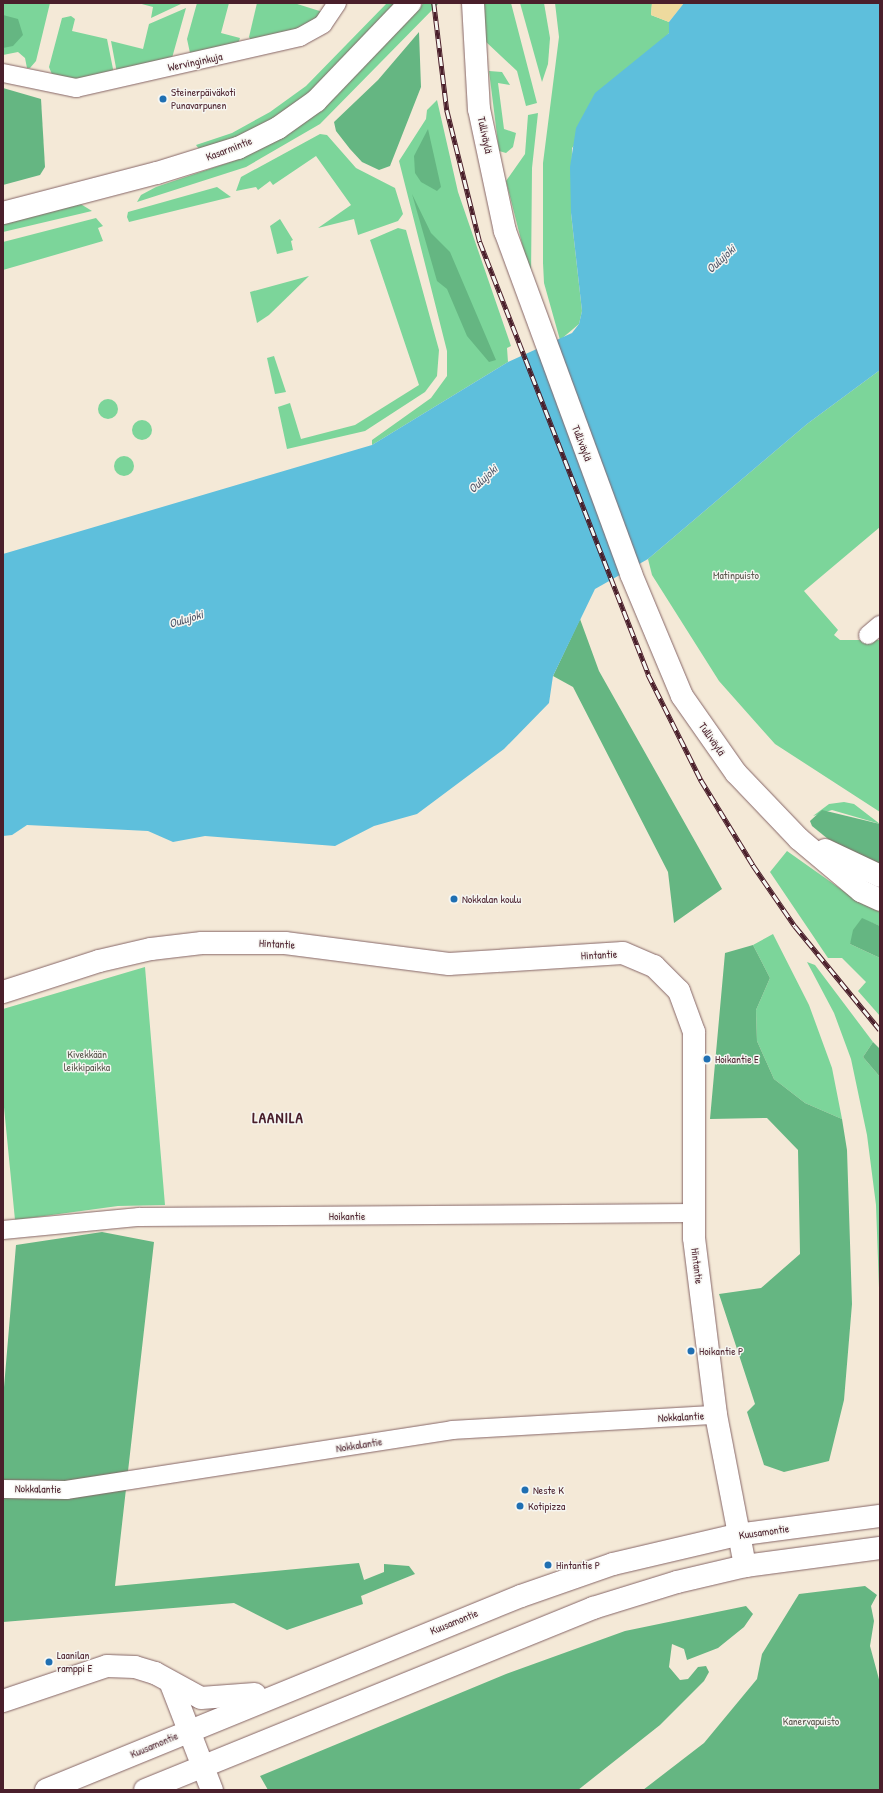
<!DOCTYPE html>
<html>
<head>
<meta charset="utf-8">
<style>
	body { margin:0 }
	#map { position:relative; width:883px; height:1793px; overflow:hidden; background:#f4e9d7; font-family:"Patrick Hand",sans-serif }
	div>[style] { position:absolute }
	.green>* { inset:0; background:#7cd59a }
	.round { border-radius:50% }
	.forest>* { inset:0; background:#65b682 }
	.sand>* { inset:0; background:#eeda9e }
	.water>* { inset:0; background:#5ebfdc }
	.roads { filter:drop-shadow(0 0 1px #866667) drop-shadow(0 0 1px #866667) }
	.street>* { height:18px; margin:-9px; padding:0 9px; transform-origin:9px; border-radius:9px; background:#fff }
	.secondary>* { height:22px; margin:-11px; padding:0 11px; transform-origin:11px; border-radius:11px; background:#fff }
	.highway>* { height:22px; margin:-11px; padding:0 11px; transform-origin:11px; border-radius:11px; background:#fff }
	.rail>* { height:4.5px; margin-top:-2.25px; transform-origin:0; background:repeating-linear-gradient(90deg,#f6f6f2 0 9px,#4a1f2b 0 18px); box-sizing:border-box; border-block:1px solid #4a1f2b }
	.dots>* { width:11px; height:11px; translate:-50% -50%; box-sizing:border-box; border:2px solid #f6f6f2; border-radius:50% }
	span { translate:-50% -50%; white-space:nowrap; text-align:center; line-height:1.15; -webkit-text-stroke:3px #f6f6f2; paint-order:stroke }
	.street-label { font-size:11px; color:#4a1f2b }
	.poi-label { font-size:11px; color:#4a1f2b }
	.left { translate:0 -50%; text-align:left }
	.park-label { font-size:11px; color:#59564c }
	.water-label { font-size:12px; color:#515769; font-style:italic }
	.district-label { font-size:15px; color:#4a1f2b; font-weight:700; letter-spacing:1px }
	.frame { position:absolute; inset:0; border:4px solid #4a1f2b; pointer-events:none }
</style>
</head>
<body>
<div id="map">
	<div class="green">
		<i style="clip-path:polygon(3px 3px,50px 3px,36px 61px,30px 68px,27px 68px,25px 58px,18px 52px,3px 55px)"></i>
		<i style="clip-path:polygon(138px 3px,183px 3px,151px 18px,153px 7px)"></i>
		<i style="clip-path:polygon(197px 3px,229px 3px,221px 33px,240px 38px,238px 44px,190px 53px,187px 39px)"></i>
		<i style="clip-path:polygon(257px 3px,294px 3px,326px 13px,310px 27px,253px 44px,249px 37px)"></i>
		<i style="clip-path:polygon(387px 3px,398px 3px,312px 92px,273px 120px,232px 140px,199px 149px,196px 145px,232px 133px,270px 112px,306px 86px)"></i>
		<i style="clip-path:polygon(424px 3px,439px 3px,320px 124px,246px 167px,137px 202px,141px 195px,156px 187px,242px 158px)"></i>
		<i style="clip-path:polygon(479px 3px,511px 3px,537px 103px,526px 106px,517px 71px,484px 40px)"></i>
		<i style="clip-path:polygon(520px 3px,544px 3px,550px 38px,548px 64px,542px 82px)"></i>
		<i style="clip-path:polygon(555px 3px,652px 3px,651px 15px,669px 22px,669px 33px,572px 148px,571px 213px,582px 311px,579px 324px,560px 340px,544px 283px,543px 263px,543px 163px,559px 37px)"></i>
		<i style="clip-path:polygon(186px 8px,172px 58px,117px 73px,111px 41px,143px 49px,149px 24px)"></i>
		<i style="clip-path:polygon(71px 16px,75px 19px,72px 31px,107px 39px,114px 74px,75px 82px,53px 77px,49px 67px,62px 18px)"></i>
		<i style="clip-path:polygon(489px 71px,502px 72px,510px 85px,498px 83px,504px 129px,516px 133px,513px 147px,506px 153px,499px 151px)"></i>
		<i style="clip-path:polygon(437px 100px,458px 192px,511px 346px,507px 348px,508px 362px,372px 445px,372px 440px,431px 398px,447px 376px,447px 351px,399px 161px,426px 119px,427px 110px)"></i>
		<i style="clip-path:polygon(538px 113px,532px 168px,531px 279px,506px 181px,525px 154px,528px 115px)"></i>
		<i style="clip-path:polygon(320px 134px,327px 135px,356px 168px,395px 188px,403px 214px,398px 221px,358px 235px,354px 219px,318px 228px,351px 205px,316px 156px,273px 185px,270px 181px,258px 190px,256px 187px,236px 191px,241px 177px)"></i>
		<i style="clip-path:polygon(217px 187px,231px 197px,129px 222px,127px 217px,128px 212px)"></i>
		<i style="clip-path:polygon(79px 203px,92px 211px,3px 232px,3px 223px)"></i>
		<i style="clip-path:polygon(96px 218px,103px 226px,98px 228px,103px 241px,3px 270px,3px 242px)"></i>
		<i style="clip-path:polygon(280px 219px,293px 240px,291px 241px,293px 250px,277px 254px,270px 226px)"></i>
		<i style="clip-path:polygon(398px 228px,406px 230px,439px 350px,437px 376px,425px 392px,365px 431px,287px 449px,278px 407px,290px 403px,301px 439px,355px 425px,419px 385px,370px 240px)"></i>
		<i style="clip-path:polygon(309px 276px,269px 315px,257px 323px,250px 292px)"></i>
		<i style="clip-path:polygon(274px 356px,286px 392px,275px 394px,267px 358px)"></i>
		<i style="clip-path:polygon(880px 370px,880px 527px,804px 591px,838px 630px,834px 635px,840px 640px,880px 640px,880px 812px,775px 744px,719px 681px,652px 575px,648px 559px,807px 424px)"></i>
		<i class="round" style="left:98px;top:399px;width:20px;height:20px"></i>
		<i class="round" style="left:132px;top:420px;width:20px;height:20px"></i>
		<i class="round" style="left:114px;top:456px;width:20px;height:20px"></i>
		<i style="clip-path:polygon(844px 802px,854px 804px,880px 824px,832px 810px,813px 816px,829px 804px)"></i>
		<i style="clip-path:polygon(787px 851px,859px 902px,880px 912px,880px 926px,862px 919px,850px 944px,880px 958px,880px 1016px,858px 991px,866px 982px,842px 958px,828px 958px,770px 872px)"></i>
		<i style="clip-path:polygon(773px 934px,809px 1005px,832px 1068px,842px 1119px,805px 1103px,774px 1079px,757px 1041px,756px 1010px,770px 978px,753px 945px)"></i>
		<i style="clip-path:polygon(807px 962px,815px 965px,873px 1042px,863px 1057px,880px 1077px,880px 1316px,876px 1205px,867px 1135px,851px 1059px,834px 1013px)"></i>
		<i style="clip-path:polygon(145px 967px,165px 1205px,118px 1206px,15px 1220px,3px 1097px,3px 1009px)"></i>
	</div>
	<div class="forest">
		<i style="clip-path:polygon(3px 15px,18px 19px,23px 35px,13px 46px,3px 48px)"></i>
		<i style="clip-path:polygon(419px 32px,421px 87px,390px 166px,379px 170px,362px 162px,350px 149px,336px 131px,334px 122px,378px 80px)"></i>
		<i style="clip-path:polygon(3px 88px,41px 99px,45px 167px,40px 175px,3px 185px)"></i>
		<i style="clip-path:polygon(428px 129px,441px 187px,437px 191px,421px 182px,415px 173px,414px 156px)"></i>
		<i style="clip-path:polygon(412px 194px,431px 233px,450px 252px,496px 360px,489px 362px,467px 336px,447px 289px,437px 281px)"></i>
		<i style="clip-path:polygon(580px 619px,599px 671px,722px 889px,674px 923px,668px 872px,573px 687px,553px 676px)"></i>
		<i style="clip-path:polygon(822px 810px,880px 824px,880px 866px,828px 839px,812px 826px,810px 821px)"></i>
		<i style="clip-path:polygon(862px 918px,880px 926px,880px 958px,850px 944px,853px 930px)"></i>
		<i style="clip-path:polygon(753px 945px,770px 978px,756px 1010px,757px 1041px,774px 1079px,805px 1103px,842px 1119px,847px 1150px,852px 1304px,844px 1400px,829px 1461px,784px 1472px,764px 1465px,747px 1412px,755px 1404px,719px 1294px,761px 1288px,800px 1254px,798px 1150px,767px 1118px,710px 1119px,725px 953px)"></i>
		<i style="clip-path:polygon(873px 1042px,880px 1049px,880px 1077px,863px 1057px)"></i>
		<i style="clip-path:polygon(102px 1232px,154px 1242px,115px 1586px,359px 1563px,364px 1580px,384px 1572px,384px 1564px,409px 1566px,415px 1574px,361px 1596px,363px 1604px,287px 1630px,234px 1603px,3px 1622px,3px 1399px,16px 1245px)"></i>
		<i style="clip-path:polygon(865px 1586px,877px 1595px,871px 1606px,874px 1621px,870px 1646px,880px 1683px,880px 1790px,643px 1790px,704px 1743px,757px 1679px,762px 1654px,799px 1594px)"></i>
		<i style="clip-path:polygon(746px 1606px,753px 1614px,744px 1627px,718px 1648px,687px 1660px,684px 1649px,672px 1644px,669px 1667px,680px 1680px,688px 1679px,698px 1667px,706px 1666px,709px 1672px,704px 1681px,660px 1725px,578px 1790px,268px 1790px,260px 1776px,506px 1674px,625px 1631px)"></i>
	</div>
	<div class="sand">
		<i style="clip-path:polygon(652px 3px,684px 3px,669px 22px,651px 15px)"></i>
	</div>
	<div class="water">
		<i style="clip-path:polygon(684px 3px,880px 3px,880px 370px,807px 424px,648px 559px,595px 589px,553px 676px,549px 703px,504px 749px,417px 814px,374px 826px,335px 846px,205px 836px,173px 842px,148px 831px,27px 825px,12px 835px,3px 836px,3px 554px,372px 445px,508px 362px,572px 333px,579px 324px,582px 311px,571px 213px,570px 167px,576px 128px,595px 93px,669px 33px,669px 22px)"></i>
	</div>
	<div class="roads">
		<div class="street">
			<i style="left:3px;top:73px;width:75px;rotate:11.6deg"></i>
			<i style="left:76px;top:88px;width:230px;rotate:-12.8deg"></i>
			<i style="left:300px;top:37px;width:26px;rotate:-29deg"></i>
			<i style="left:323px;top:24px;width:25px;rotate:-56deg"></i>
			<i style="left:868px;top:635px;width:16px;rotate:-40deg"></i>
			<i style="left:3px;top:1230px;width:137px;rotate:-5.5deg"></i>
			<i style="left:139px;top:1217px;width:553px;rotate:-0.41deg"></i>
			<i style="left:3px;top:1489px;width:63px;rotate:0.9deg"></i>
			<i style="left:66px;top:1490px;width:391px;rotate:-8.8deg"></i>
			<i style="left:452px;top:1430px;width:264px;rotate:-3.3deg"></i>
		</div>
		<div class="secondary">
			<i style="left:473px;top:3px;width:106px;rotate:86.8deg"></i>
			<i style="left:479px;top:109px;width:125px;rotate:78deg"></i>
			<i style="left:505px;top:231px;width:365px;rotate:69.8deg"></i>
			<i style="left:631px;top:574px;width:132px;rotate:67.3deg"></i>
			<i style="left:682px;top:696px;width:94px;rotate:55deg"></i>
			<i style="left:736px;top:773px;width:91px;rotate:46.3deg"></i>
			<i style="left:799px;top:839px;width:81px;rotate:40deg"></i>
			<i style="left:861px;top:891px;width:21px;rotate:25deg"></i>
			<i style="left:3px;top:213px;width:159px;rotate:-14.6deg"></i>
			<i style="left:157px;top:173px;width:85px;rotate:-17.2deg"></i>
			<i style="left:238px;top:148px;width:45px;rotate:-26.6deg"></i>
			<i style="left:278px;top:128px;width:47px;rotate:-35.4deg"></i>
			<i style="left:316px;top:101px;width:136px;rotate:-46.2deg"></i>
			<i style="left:825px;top:850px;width:61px;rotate:25.3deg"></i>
			<i style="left:3px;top:992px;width:101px;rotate:-17.9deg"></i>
			<i style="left:99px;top:961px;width:53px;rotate:-13deg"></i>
			<i style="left:151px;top:949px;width:51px;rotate:-6.7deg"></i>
			<i style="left:202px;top:943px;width:83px"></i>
			<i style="left:285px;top:943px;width:165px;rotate:7.3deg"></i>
			<i style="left:449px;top:964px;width:174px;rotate:-3.6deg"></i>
			<i style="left:623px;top:953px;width:34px;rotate:23deg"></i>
			<i style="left:654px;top:966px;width:35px;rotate:45deg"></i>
			<i style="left:679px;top:991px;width:44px;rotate:69.9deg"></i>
			<i style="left:694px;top:1032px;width:206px;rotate:90deg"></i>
			<i style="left:694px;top:1238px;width:178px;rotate:82.9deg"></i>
			<i style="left:716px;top:1415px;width:154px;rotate:79.1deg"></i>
		</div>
		<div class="highway">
			<i style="left:171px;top:1684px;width:114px;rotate:68.9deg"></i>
			<i style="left:3px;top:1701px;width:110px;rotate:-18.6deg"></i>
			<i style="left:107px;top:1666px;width:28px;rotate:2deg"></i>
			<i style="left:135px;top:1667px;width:21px;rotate:17deg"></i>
			<i style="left:155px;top:1673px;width:52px;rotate:28.5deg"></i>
			<i style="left:201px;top:1698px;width:54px;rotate:-4.2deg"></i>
			<i style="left:46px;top:1790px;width:513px;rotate:-22.22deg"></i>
			<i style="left:521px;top:1596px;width:97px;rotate:-19.2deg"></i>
			<i style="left:613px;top:1564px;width:127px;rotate:-13.2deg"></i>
			<i style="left:737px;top:1535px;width:144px;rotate:-7.6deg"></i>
			<i style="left:145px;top:1790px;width:484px;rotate:-22.1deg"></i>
			<i style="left:593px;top:1608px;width:88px;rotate:-17.2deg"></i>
			<i style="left:677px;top:1582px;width:70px;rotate:-13.2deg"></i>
			<i style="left:745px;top:1566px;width:136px;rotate:-7.6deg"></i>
		</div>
	</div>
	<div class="rail">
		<i style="left:434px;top:3px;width:108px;rotate:83.1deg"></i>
		<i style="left:447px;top:110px;width:136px;rotate:76deg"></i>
		<i style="left:480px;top:242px;width:464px;rotate:68.7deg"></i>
		<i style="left:648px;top:674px;width:119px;rotate:63.4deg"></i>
		<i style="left:701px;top:780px;width:100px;rotate:58.5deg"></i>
		<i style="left:753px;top:865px;width:74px;rotate:55.5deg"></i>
		<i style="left:795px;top:926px;width:134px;rotate:50.7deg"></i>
	</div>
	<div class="dots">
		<i style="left:163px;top:99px;background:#1f6fb2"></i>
		<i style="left:454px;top:899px;background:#1f6fb2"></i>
		<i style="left:707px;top:1059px;background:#1f6fb2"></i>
		<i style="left:691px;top:1351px;background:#1f6fb2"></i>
		<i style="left:525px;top:1490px;background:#1f6fb2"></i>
		<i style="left:520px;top:1506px;background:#1f6fb2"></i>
		<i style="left:548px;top:1565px;background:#1f6fb2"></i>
		<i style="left:49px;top:1662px;background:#1f6fb2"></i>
	</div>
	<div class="street-label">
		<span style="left:195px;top:62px;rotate:-12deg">Wervinginkuja</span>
		<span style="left:485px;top:135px;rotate:78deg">Tulliväylä</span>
		<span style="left:229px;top:149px;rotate:-21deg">Kasarmintie</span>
		<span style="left:582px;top:443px;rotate:69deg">Tulliväylä</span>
		<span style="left:712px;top:739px;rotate:55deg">Tulliväylä</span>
		<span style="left:277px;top:944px;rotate:3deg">Hintantie</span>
		<span style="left:599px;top:955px;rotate:-3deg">Hintantie</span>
		<span style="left:347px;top:1216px">Hoikantie</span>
		<span style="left:697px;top:1266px;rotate:83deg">Hintantie</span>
		<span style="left:681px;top:1417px;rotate:-3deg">Nokkalantie</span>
		<span style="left:359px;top:1445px;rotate:-9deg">Nokkalantie</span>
		<span style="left:38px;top:1489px;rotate:1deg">Nokkalantie</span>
		<span style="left:764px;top:1532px;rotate:-8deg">Kuusamontie</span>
		<span style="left:454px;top:1622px;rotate:-22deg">Kuusamontie</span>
		<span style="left:154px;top:1745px;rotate:-23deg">Kuusamontie</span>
	</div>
	<div class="poi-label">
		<span class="left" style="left:171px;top:99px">Steinerpäiväkoti<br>Punavarpunen</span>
		<span class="left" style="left:462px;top:899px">Nokkalan koulu</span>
		<span class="left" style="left:715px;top:1059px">Hoikantie E</span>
		<span class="left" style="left:699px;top:1351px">Hoikantie P</span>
		<span class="left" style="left:533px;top:1490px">Neste K</span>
		<span class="left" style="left:528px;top:1506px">Kotipizza</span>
		<span class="left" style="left:556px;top:1565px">Hintantie P</span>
		<span class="left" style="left:57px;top:1662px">Laanilan<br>ramppi E</span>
	</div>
	<div class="park-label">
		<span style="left:736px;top:575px">Matinpuisto</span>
		<span style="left:87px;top:1061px">Kivekkään<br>leikkipaikka</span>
		<span style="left:811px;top:1721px">Kanervapuisto</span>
	</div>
	<div class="water-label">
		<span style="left:721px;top:259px;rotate:-43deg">Oulujoki</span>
		<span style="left:483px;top:479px;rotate:-43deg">Oulujoki</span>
		<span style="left:186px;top:619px;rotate:-17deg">Oulujoki</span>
	</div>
	<div class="district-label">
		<span style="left:278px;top:1118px">LAANILA</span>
	</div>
	<div class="frame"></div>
</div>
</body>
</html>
